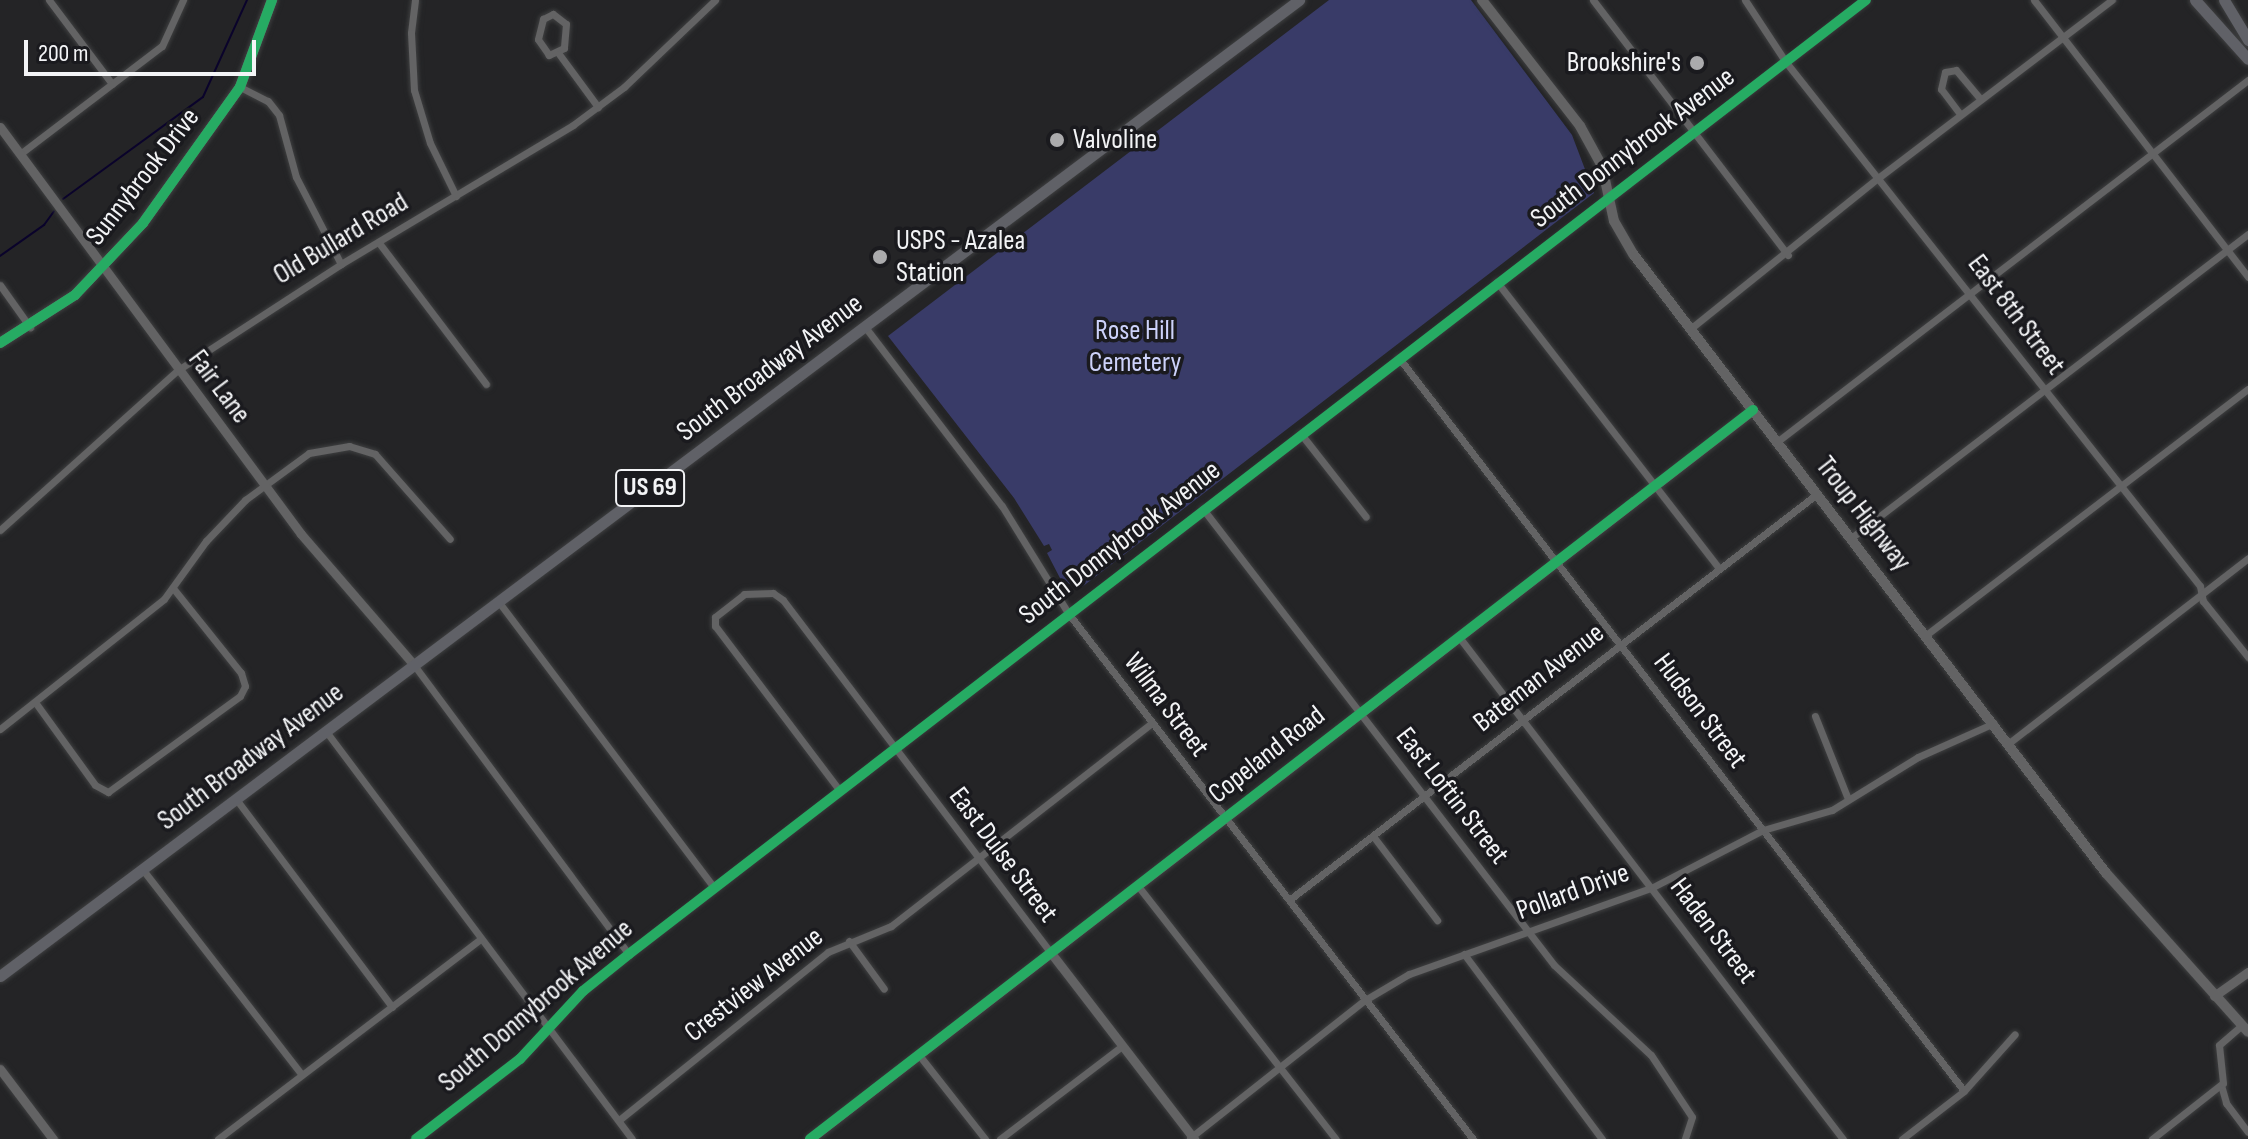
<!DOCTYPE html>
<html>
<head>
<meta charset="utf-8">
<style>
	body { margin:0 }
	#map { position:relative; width:2248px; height:1139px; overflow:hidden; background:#242426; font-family:"Sofia Sans Condensed",sans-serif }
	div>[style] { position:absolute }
	.green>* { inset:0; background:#393b68 }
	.stream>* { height:2px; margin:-1px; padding:0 1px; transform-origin:1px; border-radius:1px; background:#0a032b }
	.roads { filter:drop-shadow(0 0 2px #3f4041) drop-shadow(0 0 2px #3f4041) }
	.minor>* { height:7px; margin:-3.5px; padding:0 3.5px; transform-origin:3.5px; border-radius:3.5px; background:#636364 }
	.tertiary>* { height:9px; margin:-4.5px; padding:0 4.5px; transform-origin:4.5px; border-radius:4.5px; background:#636364 }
	.secondary>* { height:10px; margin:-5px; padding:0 5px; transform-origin:5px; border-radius:5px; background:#636364 }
	.primary>* { height:11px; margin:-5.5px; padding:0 5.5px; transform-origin:5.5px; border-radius:5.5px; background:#606167 }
	.cycleway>* { height:10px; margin:-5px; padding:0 5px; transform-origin:5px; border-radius:5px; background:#26ab63 }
	.dots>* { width:22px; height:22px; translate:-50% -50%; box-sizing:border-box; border:4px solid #1a1a1e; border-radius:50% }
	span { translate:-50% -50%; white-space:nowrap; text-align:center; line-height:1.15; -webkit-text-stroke:7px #1a1a1e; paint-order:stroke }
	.shield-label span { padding:2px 6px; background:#1a1a1e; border:2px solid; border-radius:6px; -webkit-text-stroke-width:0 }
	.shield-label { font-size:26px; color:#f3f4f6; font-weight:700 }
	.poi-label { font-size:28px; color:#f3f4f6 }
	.right { translate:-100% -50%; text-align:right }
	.left { translate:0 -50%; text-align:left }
	.street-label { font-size:28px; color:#f3f4f6 }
	.park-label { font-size:28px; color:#cdd2fa }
	.scale { position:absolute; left:24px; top:40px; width:232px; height:36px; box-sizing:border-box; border:4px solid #f3f4f6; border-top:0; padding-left:10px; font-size:24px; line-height:28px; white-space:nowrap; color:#f3f4f6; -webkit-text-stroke:6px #1a1a1e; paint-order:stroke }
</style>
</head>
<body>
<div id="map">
	<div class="green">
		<div style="clip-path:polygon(1329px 0,1471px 0,1572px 135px,1594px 193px,1082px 587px,1062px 582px,1047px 553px,1052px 550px,1049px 544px,1044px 546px,1014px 498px,888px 336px)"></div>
	</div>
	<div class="stream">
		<div style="left:63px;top:199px;width:173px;rotate:-36.1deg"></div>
		<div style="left:203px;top:97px;width:107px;rotate:-65.6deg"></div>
		<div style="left:0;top:256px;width:54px;rotate:-35.2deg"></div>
		<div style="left:44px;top:225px;width:17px;rotate:-54deg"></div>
	</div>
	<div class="roads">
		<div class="minor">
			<div style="left:49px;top:0;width:105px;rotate:53.1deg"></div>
			<div style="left:415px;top:0;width:33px;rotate:97deg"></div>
			<div style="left:411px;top:33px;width:57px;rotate:87deg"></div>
			<div style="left:414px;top:90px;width:55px;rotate:73.2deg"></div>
			<div style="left:430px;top:143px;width:59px;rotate:63.9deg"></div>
			<div style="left:1593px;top:0;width:321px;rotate:52.6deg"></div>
			<div style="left:1745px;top:0;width:73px;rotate:56.7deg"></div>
			<div style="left:1785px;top:61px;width:669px;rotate:51.67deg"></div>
			<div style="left:2200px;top:586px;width:15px;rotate:79deg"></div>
			<div style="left:2203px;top:601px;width:72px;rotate:51.2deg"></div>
			<div style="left:2034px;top:0;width:350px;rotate:52.3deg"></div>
			<div style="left:553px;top:14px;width:16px;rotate:38deg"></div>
			<div style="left:566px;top:24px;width:24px;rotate:95deg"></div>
			<div style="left:564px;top:48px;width:17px;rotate:155deg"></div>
			<div style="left:549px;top:55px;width:19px;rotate:-125deg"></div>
			<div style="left:538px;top:39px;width:21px;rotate:-76deg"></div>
			<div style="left:543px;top:19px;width:11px;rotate:-27deg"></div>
			<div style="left:559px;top:54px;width:66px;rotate:53.7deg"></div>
			<div style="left:240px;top:87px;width:31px;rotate:27deg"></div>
			<div style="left:268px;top:101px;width:18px;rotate:52deg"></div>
			<div style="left:279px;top:115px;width:64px;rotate:74.7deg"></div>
			<div style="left:296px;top:177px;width:98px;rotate:62.7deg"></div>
			<div style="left:1960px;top:114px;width:31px;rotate:-127deg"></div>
			<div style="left:1941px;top:89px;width:17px;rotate:-77deg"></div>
			<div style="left:1945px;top:72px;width:11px;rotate:-10deg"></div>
			<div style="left:1956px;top:70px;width:38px;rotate:50deg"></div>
			<div style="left:20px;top:154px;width:178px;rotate:-37.3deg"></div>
			<div style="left:162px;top:46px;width:51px;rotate:-65.5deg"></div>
			<div style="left:379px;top:243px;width:177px;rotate:52.8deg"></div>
			<div style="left:1497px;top:282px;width:362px;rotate:52.2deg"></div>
			<div style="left:0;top:285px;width:52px;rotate:54.5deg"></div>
			<div style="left:865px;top:327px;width:225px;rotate:52.6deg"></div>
			<div style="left:1002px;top:506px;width:126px;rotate:58.3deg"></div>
			<div style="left:1068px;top:613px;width:664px;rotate:52.41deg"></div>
			<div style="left:1690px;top:329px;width:241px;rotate:-38.8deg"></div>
			<div style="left:1878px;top:178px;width:294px;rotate:-37.3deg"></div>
			<div style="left:1399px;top:358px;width:925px;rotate:52.37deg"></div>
			<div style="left:1301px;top:434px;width:105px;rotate:51.9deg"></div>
			<div style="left:1778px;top:441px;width:593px;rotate:-37.53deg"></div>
			<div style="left:1203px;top:509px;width:575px;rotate:52.41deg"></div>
			<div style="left:1554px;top:965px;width:132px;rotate:42.9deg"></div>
			<div style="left:1651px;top:1055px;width:74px;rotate:56.5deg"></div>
			<div style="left:1692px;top:1117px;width:23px;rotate:108deg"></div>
			<div style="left:0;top:530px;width:239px;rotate:-42deg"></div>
			<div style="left:178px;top:370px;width:194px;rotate:-33deg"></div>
			<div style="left:341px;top:264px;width:270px;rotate:-30.9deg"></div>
			<div style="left:573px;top:125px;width:64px;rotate:-36.7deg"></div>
			<div style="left:624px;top:87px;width:126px;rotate:-43.7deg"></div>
			<div style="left:1851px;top:538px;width:500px;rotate:-37.44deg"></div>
			<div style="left:498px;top:601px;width:359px;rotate:53deg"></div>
			<div style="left:1926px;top:635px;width:405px;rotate:-37.4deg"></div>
			<div style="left:1459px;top:637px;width:632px;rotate:52.59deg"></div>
			<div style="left:414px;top:665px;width:360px;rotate:53.4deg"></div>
			<div style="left:35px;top:702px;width:102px;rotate:54.1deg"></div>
			<div style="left:95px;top:785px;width:15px;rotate:28deg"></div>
			<div style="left:108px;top:792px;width:163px;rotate:-36deg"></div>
			<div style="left:240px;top:696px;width:11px;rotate:-63deg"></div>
			<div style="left:245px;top:686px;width:14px;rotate:-107deg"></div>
			<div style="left:241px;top:673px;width:109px;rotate:-128.7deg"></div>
			<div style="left:1815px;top:716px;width:89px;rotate:68.3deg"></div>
			<div style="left:0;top:729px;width:209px;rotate:-38.4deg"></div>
			<div style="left:164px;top:599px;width:72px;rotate:-54.1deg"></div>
			<div style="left:206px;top:541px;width:57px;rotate:-46.4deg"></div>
			<div style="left:245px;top:500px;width:79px;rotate:-36.3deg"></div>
			<div style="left:309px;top:453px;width:41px;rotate:-9.9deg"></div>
			<div style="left:349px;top:446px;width:27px;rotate:17deg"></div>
			<div style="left:375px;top:454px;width:113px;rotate:48.6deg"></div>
			<div style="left:325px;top:730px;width:511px;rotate:53.11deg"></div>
			<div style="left:2009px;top:743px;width:302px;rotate:-37.7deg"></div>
			<div style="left:840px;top:791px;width:207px;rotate:-127.1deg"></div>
			<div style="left:715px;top:626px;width:9px;rotate:-90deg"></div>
			<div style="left:715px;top:617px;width:37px;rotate:-38deg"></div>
			<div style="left:744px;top:594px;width:29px;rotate:-2deg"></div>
			<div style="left:773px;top:593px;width:12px;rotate:35deg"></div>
			<div style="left:783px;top:600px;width:443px;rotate:52.8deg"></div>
			<div style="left:236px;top:799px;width:260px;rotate:53.1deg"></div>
			<div style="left:1373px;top:836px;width:106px;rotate:52.7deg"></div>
			<div style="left:143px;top:870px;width:259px;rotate:52.2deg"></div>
			<div style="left:1138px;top:886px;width:321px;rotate:52deg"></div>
			<div style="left:1289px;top:900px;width:666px;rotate:-37.56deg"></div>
			<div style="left:849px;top:941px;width:59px;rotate:53.9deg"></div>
			<div style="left:1464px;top:954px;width:231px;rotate:53.3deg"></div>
			<div style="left:919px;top:1055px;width:107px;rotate:51.8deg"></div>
			<div style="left:2221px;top:1085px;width:19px;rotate:74deg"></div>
			<div style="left:2226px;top:1103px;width:36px;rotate:53deg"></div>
			<div style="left:619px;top:1120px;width:268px;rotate:-38.8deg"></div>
			<div style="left:828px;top:952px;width:68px;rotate:-22.4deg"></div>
			<div style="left:891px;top:926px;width:331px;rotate:-37.9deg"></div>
			<div style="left:1190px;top:1138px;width:223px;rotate:-38.3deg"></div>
			<div style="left:1365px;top:1000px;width:51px;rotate:-30.6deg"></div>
			<div style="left:1409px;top:974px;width:259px;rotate:-19.6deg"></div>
			<div style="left:1653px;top:887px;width:124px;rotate:-27.4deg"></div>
			<div style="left:1763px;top:830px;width:72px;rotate:-16.2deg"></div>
			<div style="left:1832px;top:810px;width:101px;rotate:-31.6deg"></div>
			<div style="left:1918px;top:757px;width:83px;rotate:-24.1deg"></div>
			<div style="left:218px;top:1139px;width:330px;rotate:-37.3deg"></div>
			<div style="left:416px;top:1139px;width:131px;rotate:-37.6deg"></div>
			<div style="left:520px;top:1059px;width:93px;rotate:-47.2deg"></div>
			<div style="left:583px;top:991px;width:59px;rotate:-38.8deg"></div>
			<div style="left:629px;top:954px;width:1562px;rotate:-37.64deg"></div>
			<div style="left:1000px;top:1139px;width:153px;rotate:-37.3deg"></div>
			<div style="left:1902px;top:1139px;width:78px;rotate:-37.7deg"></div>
			<div style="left:1964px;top:1091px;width:76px;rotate:-48.2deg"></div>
			<div style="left:2152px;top:1139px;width:90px;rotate:-38.3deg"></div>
			<div style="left:2223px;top:1083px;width:38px;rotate:-96deg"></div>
			<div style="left:2219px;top:1045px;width:30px;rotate:-41deg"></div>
		</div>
		<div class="tertiary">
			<div style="left:0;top:127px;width:506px;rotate:53.51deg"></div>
			<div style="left:301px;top:534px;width:173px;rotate:49.2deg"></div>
			<div style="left:1051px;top:953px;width:235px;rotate:52.4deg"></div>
			<div style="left:2214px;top:996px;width:42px;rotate:-35.2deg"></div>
			<div style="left:0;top:1069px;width:88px;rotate:52.9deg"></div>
			<div style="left:810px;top:1139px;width:1192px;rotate:-37.71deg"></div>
		</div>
		<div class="secondary">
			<div style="left:1482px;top:0;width:160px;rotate:52.1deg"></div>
			<div style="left:1580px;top:126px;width:46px;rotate:61.2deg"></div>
			<div style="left:1602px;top:166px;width:56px;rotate:77.7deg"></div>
			<div style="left:1614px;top:221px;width:39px;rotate:60deg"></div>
			<div style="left:1634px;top:255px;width:778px;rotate:52.63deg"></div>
			<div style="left:2106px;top:873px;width:213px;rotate:48.2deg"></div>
			<div style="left:0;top:343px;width:89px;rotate:-32.6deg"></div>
			<div style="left:75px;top:295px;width:99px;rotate:-46.6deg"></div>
			<div style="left:143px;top:223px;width:167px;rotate:-54.5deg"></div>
			<div style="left:240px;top:87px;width:93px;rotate:-69.8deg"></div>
		</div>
		<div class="primary">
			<div style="left:2195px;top:0;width:79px;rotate:48.1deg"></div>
			<div style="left:2224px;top:0;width:47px;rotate:59deg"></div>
			<div style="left:0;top:976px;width:1625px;rotate:-36.92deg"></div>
		</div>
	</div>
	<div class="cycleway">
		<div style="left:0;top:343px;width:89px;rotate:-32.6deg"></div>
		<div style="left:75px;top:295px;width:99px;rotate:-46.6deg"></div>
		<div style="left:143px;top:223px;width:167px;rotate:-54.5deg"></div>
		<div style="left:240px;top:87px;width:93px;rotate:-69.8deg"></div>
		<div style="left:416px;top:1139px;width:131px;rotate:-37.6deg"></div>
		<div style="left:520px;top:1059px;width:93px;rotate:-47.2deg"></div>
		<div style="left:583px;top:991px;width:59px;rotate:-38.8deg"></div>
		<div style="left:629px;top:954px;width:1562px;rotate:-37.64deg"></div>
		<div style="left:810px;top:1139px;width:1192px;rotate:-37.71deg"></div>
	</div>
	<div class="dots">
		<div style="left:1697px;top:63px;background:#ababad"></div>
		<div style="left:1057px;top:140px;background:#ababad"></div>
		<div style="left:880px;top:257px;background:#ababad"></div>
	</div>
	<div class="shield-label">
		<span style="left:650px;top:488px">US 69</span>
	</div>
	<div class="poi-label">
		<span class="right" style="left:1681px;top:63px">Brookshire's</span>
		<span class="left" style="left:1073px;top:140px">Valvoline</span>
		<span class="left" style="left:896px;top:257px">USPS - Azalea<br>Station</span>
	</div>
	<div class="street-label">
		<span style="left:1633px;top:148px;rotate:-37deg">South Donnybrook Avenue</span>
		<span style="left:143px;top:177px;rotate:-52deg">Sunnybrook Drive</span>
		<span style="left:341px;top:239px;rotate:-31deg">Old Bullard Road</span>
		<span style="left:2016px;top:315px;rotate:53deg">East 8th Street</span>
		<span style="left:770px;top:368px;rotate:-37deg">South Broadway Avenue</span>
		<span style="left:219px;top:387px;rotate:53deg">Fair Lane</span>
		<span style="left:1863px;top:514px;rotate:52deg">Troup Highway</span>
		<span style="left:1120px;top:543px;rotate:-38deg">South Donnybrook Avenue</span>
		<span style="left:1539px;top:678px;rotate:-38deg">Bateman Avenue</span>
		<span style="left:1166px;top:705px;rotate:53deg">Wilma Street</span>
		<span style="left:1700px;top:711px;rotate:53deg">Hudson Street</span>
		<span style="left:1267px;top:755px;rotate:-38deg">Copeland Road</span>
		<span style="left:251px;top:757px;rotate:-37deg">South Broadway Avenue</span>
		<span style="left:1452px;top:796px;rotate:52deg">East Loftin Street</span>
		<span style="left:1003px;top:855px;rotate:53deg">East Dulse Street</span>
		<span style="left:1573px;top:892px;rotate:-20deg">Pollard Drive</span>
		<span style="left:1713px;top:931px;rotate:53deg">Haden Street</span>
		<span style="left:754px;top:985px;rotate:-38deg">Crestview Avenue</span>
		<span style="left:536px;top:1006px;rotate:-41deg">South Donnybrook Avenue</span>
	</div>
	<div class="park-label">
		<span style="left:1135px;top:347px">Rose Hill<br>Cemetery</span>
	</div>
	<div class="scale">200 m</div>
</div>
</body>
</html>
